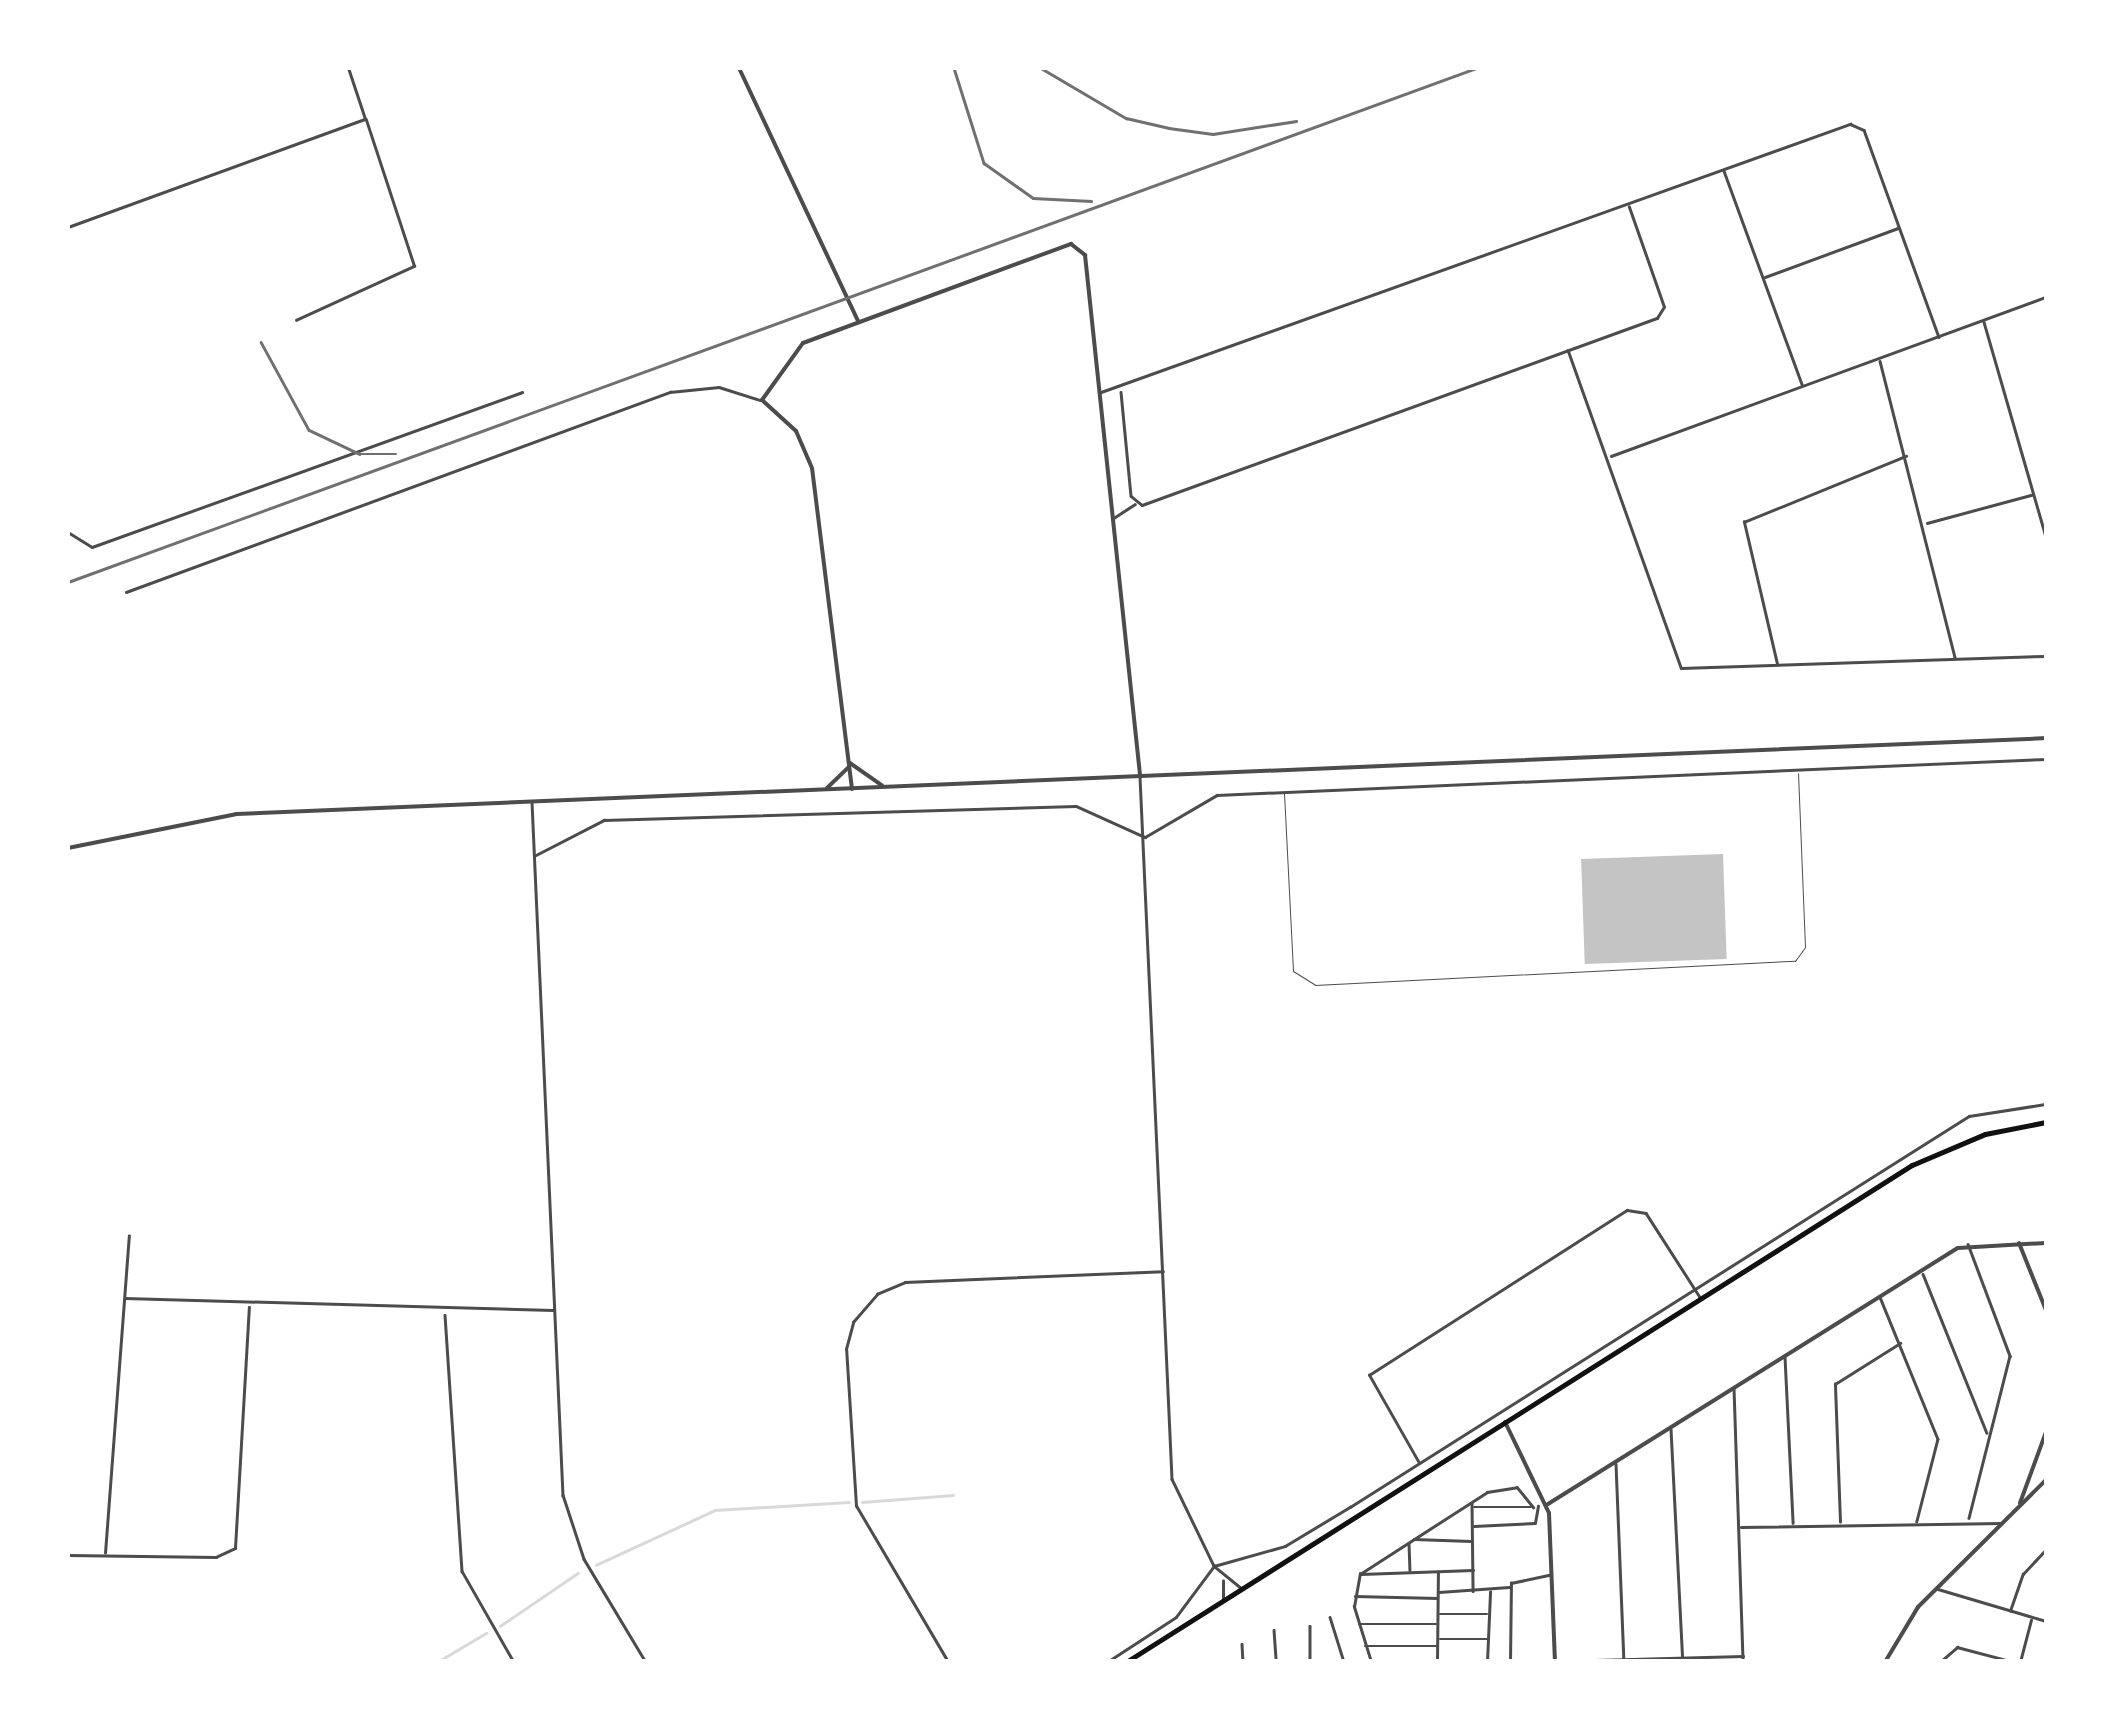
<!DOCTYPE html>
<html>
<head>
<meta charset="utf-8">
<style>
	body { margin:0 }
	#map { position:relative; width:2114px; height:1729px; overflow:hidden; background:#fff; font-family:"Varela Round",sans-serif }
	div>[style] { position:absolute }
	.stream>* { height:2.5px; margin:-1.25px; padding:0 1.25px; transform-origin:1.25px; border-radius:1.25px; background:#d9d9d9 }
	.building>* { inset:0; background:#c4c4c4; transform-origin:0 0 }
	.service>* { height:1px; margin:-0.5px; padding:0 0.5px; transform-origin:0.5px; border-radius:0.5px; background:#4c4c4c }
	.minor>* { height:2.5px; margin:-1.25px; padding:0 1.25px; transform-origin:1.25px; border-radius:1.25px; background:#4c4c4c }
	.tertiary>* { height:4px; margin:-2px; padding:0 2px; transform-origin:2px; border-radius:2px; background:#4c4c4c }
	.secondary>* { height:5px; margin:-2.5px; padding:0 2.5px; transform-origin:2.5px; border-radius:2.5px; background:#111 }
	.rail>* { height:2.5px; margin:-1.25px; padding:0 1.25px; transform-origin:1.25px; border-radius:1.25px; background:#707070 }
	span { translate:-50% -50%; white-space:nowrap; text-align:center; line-height:1.15; -webkit-text-stroke:8px #fff; paint-order:stroke }
	.frame { position:absolute; inset:0; border:70px solid #fff; pointer-events:none }
</style>
</head>
<body>
<div id="map">
	<div class="stream">
		<div style="left:862px;top:1502px;width:91px;rotate:-4.4deg"></div>
		<div style="left:596px;top:1565px;width:131px;rotate:-24.8deg"></div>
		<div style="left:715px;top:1510px;width:134px;rotate:-3.4deg"></div>
		<div style="left:500px;top:1626px;width:94px;rotate:-34.2deg"></div>
		<div style="left:437px;top:1662px;width:57px;rotate:-30.6deg"></div>
	</div>
	<div class="building">
		<div style="left:1723px;top:854px;width:105px;height:142px;rotate:88deg"></div>
	</div>
	<div class="service">
		<div style="left:1284px;top:793px;width:178px;rotate:87.1deg"></div>
		<div style="left:1293px;top:971px;width:26px;rotate:32deg"></div>
		<div style="left:1315px;top:985px;width:481px;rotate:-2.9deg"></div>
		<div style="left:1795px;top:961px;width:17px;rotate:-54deg"></div>
		<div style="left:1805px;top:947px;width:174px;rotate:-92.3deg"></div>
	</div>
	<div class="minor">
		<div style="left:1724px;top:171px;width:227px;rotate:69.9deg"></div>
		<div style="left:68px;top:227px;width:316px;rotate:-20deg"></div>
		<div style="left:365px;top:119px;width:54px;rotate:-108.4deg"></div>
		<div style="left:1765px;top:277px;width:142px;rotate:-20.2deg"></div>
		<div style="left:296px;top:320px;width:130px;rotate:-24.6deg"></div>
		<div style="left:414px;top:266px;width:154px;rotate:-108.2deg"></div>
		<div style="left:1984px;top:322px;width:224px;rotate:73.9deg"></div>
		<div style="left:1568px;top:350px;width:337px;rotate:70.4deg"></div>
		<div style="left:1681px;top:668px;width:365px;rotate:-1.9deg"></div>
		<div style="left:1880px;top:361px;width:306px;rotate:75.8deg"></div>
		<div style="left:1101px;top:392px;width:796px;rotate:-19.69deg"></div>
		<div style="left:1850px;top:124px;width:15px;rotate:23deg"></div>
		<div style="left:1864px;top:130px;width:220px;rotate:70.1deg"></div>
		<div style="left:1121px;top:392px;width:104px;rotate:84.5deg"></div>
		<div style="left:1131px;top:496px;width:14px;rotate:39deg"></div>
		<div style="left:1142px;top:505px;width:548px;rotate:-19.96deg"></div>
		<div style="left:1657px;top:318px;width:13px;rotate:-58deg"></div>
		<div style="left:1664px;top:307px;width:106px;rotate:-109.3deg"></div>
		<div style="left:1611px;top:456px;width:463px;rotate:-20.1deg"></div>
		<div style="left:1112px;top:519px;width:27px;rotate:-33deg"></div>
		<div style="left:1927px;top:523px;width:108px;rotate:-15.1deg"></div>
		<div style="left:68px;top:532px;width:28px;rotate:32deg"></div>
		<div style="left:92px;top:547px;width:457px;rotate:-19.8deg"></div>
		<div style="left:126px;top:592px;width:580px;rotate:-20.19deg"></div>
		<div style="left:670px;top:392px;width:49px;rotate:-5.8deg"></div>
		<div style="left:719px;top:387px;width:43px;rotate:17.6deg"></div>
		<div style="left:1777px;top:664px;width:146px;rotate:-103.1deg"></div>
		<div style="left:1744px;top:522px;width:175px;rotate:-22.2deg"></div>
		<div style="left:1140px;top:777px;width:703px;rotate:87.39deg"></div>
		<div style="left:1172px;top:1479px;width:97px;rotate:64.2deg"></div>
		<div style="left:1214px;top:1566px;width:35px;rotate:39deg"></div>
		<div style="left:532px;top:802px;width:694px;rotate:87.44deg"></div>
		<div style="left:563px;top:1495px;width:67px;rotate:71.8deg"></div>
		<div style="left:584px;top:1559px;width:120px;rotate:59deg"></div>
		<div style="left:534px;top:856px;width:79px;rotate:-27.2deg"></div>
		<div style="left:604px;top:820px;width:472px;rotate:-1.7deg"></div>
		<div style="left:1076px;top:806px;width:76px;rotate:24.2deg"></div>
		<div style="left:1145px;top:837px;width:83px;rotate:-30.3deg"></div>
		<div style="left:1217px;top:795px;width:830px;rotate:-2.49deg"></div>
		<div style="left:1968px;top:1244px;width:120px;rotate:69.4deg"></div>
		<div style="left:2010px;top:1356px;width:167px;rotate:104.2deg"></div>
		<div style="left:1923px;top:1274px;width:171px;rotate:68.1deg"></div>
		<div style="left:1880px;top:1297px;width:153px;rotate:67.8deg"></div>
		<div style="left:1938px;top:1439px;width:85px;rotate:104.4deg"></div>
		<div style="left:125px;top:1298px;width:428px;rotate:1.6deg"></div>
		<div style="left:445px;top:1315px;width:257px;rotate:86.2deg"></div>
		<div style="left:462px;top:1571px;width:105px;rotate:60.3deg"></div>
		<div style="left:1785px;top:1357px;width:166px;rotate:87.2deg"></div>
		<div style="left:1734px;top:1388px;width:274px;rotate:88.1deg"></div>
		<div style="left:1671px;top:1429px;width:233px;rotate:87.1deg"></div>
		<div style="left:1419px;top:1463px;width:101px;rotate:-119.6deg"></div>
		<div style="left:1369px;top:1375px;width:306px;rotate:-32.6deg"></div>
		<div style="left:1627px;top:1210px;width:19px;rotate:9deg"></div>
		<div style="left:1646px;top:1213px;width:100px;rotate:57.3deg"></div>
		<div style="left:1616px;top:1464px;width:198px;rotate:87.7deg"></div>
		<div style="left:1472px;top:1503px;width:88px;rotate:89.3deg"></div>
		<div style="left:1474px;top:1507px;width:57px"></div>
		<div style="left:1840px;top:1522px;width:138px;rotate:-92.1deg"></div>
		<div style="left:1835px;top:1384px;width:77px;rotate:-32.2deg"></div>
		<div style="left:1474px;top:1526px;width:61px;rotate:-2.8deg"></div>
		<div style="left:1535px;top:1523px;width:17px;rotate:-80deg"></div>
		<div style="left:1741px;top:1527px;width:260px;rotate:-0.9deg"></div>
		<div style="left:1414px;top:1539px;width:57px;rotate:2deg"></div>
		<div style="left:1409px;top:1543px;width:27px;rotate:88deg"></div>
		<div style="left:105px;top:1553px;width:318px;rotate:-85.7deg"></div>
		<div style="left:68px;top:1555px;width:148px;rotate:0.8deg"></div>
		<div style="left:216px;top:1557px;width:21px;rotate:-25deg"></div>
		<div style="left:235px;top:1548px;width:241px;rotate:-86.7deg"></div>
		<div style="left:1361px;top:1574px;width:112px;rotate:-2deg"></div>
		<div style="left:1938px;top:1589px;width:113px;rotate:16.5deg"></div>
		<div style="left:1439px;top:1592px;width:70px;rotate:-4.1deg"></div>
		<div style="left:1355px;top:1596px;width:82px;rotate:1.4deg"></div>
		<div style="left:1223px;top:1598px;width:17px;rotate:-90deg"></div>
		<div style="left:2010px;top:1611px;width:39px;rotate:-71deg"></div>
		<div style="left:2023px;top:1574px;width:34px;rotate:-47deg"></div>
		<div style="left:1440px;top:1614px;width:47px"></div>
		<div style="left:1330px;top:1617px;width:47px;rotate:72.7deg"></div>
		<div style="left:1359px;top:1624px;width:77px"></div>
		<div style="left:1310px;top:1626px;width:36px;rotate:90deg"></div>
		<div style="left:1274px;top:1630px;width:32px;rotate:86deg"></div>
		<div style="left:1440px;top:1639px;width:47px"></div>
		<div style="left:1242px;top:1644px;width:18px;rotate:87deg"></div>
		<div style="left:1365px;top:1646px;width:71px"></div>
		<div style="left:1557px;top:1661px;width:186px;rotate:-1.5deg"></div>
		<div style="left:948px;top:1662px;width:181px;rotate:-120.5deg"></div>
		<div style="left:856px;top:1506px;width:157px;rotate:-93.6deg"></div>
		<div style="left:846px;top:1349px;width:28px;rotate:-75deg"></div>
		<div style="left:853px;top:1322px;width:37px;rotate:-49deg"></div>
		<div style="left:877px;top:1294px;width:30px;rotate:-23deg"></div>
		<div style="left:905px;top:1282px;width:258px;rotate:-2.4deg"></div>
		<div style="left:1107px;top:1662px;width:82px;rotate:-33.1deg"></div>
		<div style="left:1176px;top:1617px;width:64px;rotate:-53.3deg"></div>
		<div style="left:1214px;top:1566px;width:74px;rotate:-15.7deg"></div>
		<div style="left:1285px;top:1546px;width:76px;rotate:-31deg"></div>
		<div style="left:1350px;top:1507px;width:732px;rotate:-32.28deg"></div>
		<div style="left:1969px;top:1116px;width:78px;rotate:-8.9deg"></div>
		<div style="left:1371px;top:1662px;width:58px;rotate:-107.2deg"></div>
		<div style="left:1354px;top:1607px;width:34px;rotate:-80deg"></div>
		<div style="left:1360px;top:1574px;width:151px;rotate:-32.8deg"></div>
		<div style="left:1487px;top:1492px;width:30px;rotate:-9deg"></div>
		<div style="left:1517px;top:1487px;width:26px;rotate:51deg"></div>
		<div style="left:1437px;top:1662px;width:90px;rotate:-89.4deg"></div>
		<div style="left:1487px;top:1662px;width:70px;rotate:-87.5deg"></div>
		<div style="left:1510px;top:1662px;width:79px;rotate:-89.3deg"></div>
		<div style="left:1511px;top:1583px;width:39px;rotate:-12deg"></div>
		<div style="left:1940px;top:1662px;width:23px;rotate:-41deg"></div>
		<div style="left:1957px;top:1647px;width:59px;rotate:14.7deg"></div>
		<div style="left:2020px;top:1662px;width:43px;rotate:-75.3deg"></div>
	</div>
	<div class="tertiary">
		<div style="left:739px;top:68px;width:280px;rotate:64.8deg"></div>
		<div style="left:850px;top:763px;width:39px;rotate:35deg"></div>
		<div style="left:827px;top:788px;width:29px;rotate:-44deg"></div>
		<div style="left:852px;top:789px;width:323px;rotate:-97.1deg"></div>
		<div style="left:812px;top:468px;width:40px;rotate:-113.4deg"></div>
		<div style="left:796px;top:431px;width:46px;rotate:-137.6deg"></div>
		<div style="left:762px;top:400px;width:70px;rotate:-54.3deg"></div>
		<div style="left:803px;top:343px;width:286px;rotate:-20.3deg"></div>
		<div style="left:1071px;top:244px;width:18px;rotate:38deg"></div>
		<div style="left:1085px;top:255px;width:523px;rotate:83.96deg"></div>
		<div style="left:68px;top:848px;width:171px;rotate:-11.4deg"></div>
		<div style="left:236px;top:814px;width:1812px;rotate:-2.4deg"></div>
		<div style="left:2019px;top:1243px;width:72px;rotate:68.1deg"></div>
		<div style="left:2046px;top:1417px;width:12px;rotate:90deg"></div>
		<div style="left:1505px;top:1422px;width:101px;rotate:64.2deg"></div>
		<div style="left:1549px;top:1513px;width:149px;rotate:87.7deg"></div>
		<div style="left:2020px;top:1503px;width:76px;rotate:-69.9deg"></div>
		<div style="left:1548px;top:1504px;width:483px;rotate:-32deg"></div>
		<div style="left:1958px;top:1248px;width:88px;rotate:-3.3deg"></div>
		<div style="left:1885px;top:1662px;width:64px;rotate:-59deg"></div>
		<div style="left:1918px;top:1607px;width:180px;rotate:-44.8deg"></div>
	</div>
	<div class="secondary">
		<div style="left:1126px;top:1662px;width:930px;rotate:-32.31deg"></div>
		<div style="left:1912px;top:1165px;width:79px;rotate:-23deg"></div>
		<div style="left:1985px;top:1134px;width:62px;rotate:-11.1deg"></div>
	</div>
	<div class="rail">
		<div style="left:954px;top:68px;width:100px;rotate:72.5deg"></div>
		<div style="left:984px;top:163px;width:60px;rotate:35.5deg"></div>
		<div style="left:1033px;top:198px;width:58px;rotate:3deg"></div>
		<div style="left:1041px;top:68px;width:99px;rotate:30.5deg"></div>
		<div style="left:1126px;top:118px;width:44px;rotate:13.1deg"></div>
		<div style="left:1169px;top:128px;width:44px;rotate:7.8deg"></div>
		<div style="left:1213px;top:134px;width:84px;rotate:-8.9deg"></div>
		<div style="left:261px;top:342px;width:100px;rotate:61.4deg"></div>
		<div style="left:309px;top:430px;width:56px;rotate:25.2deg"></div>
		<div style="left:360px;top:454px;width:36px"></div>
		<div style="left:68px;top:582px;width:1499px;rotate:-20.05deg"></div>
	</div>
	<div class="frame"></div>
</div>
</body>
</html>
